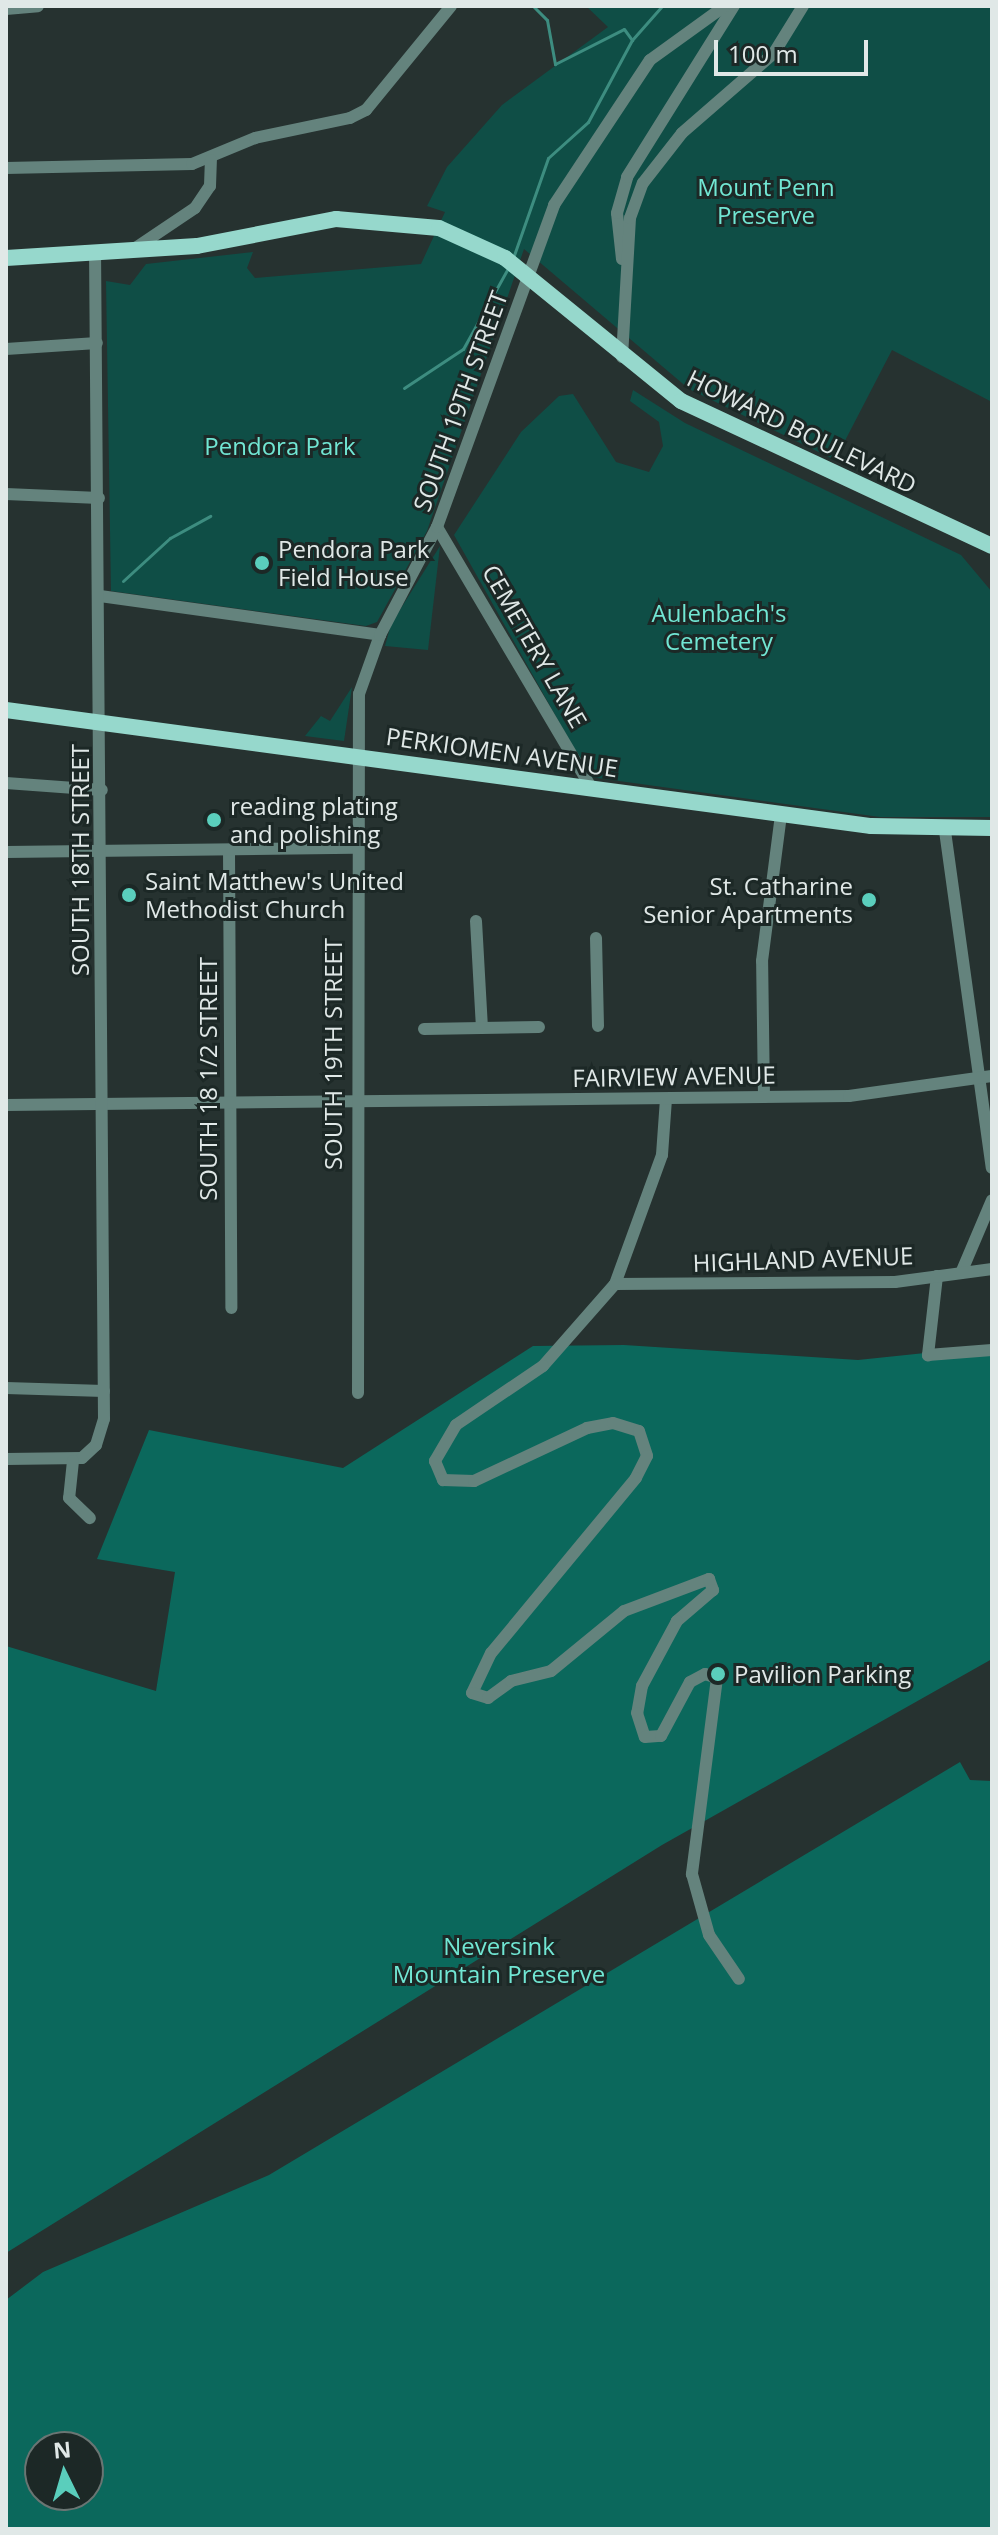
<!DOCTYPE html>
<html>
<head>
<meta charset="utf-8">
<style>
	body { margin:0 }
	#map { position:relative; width:998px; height:2535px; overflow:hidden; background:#263230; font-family:"Open Sans",sans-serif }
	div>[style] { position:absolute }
	.green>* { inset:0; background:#0f4e46 }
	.forest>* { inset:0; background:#0b685c }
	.stream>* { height:3px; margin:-1.5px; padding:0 1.5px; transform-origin:1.5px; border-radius:1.5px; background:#3d8d80 }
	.minor>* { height:12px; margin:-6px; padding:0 6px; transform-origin:6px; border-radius:6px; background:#64837d }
	.major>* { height:16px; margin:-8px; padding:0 8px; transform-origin:8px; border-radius:8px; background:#96d8cc }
	.dots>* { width:22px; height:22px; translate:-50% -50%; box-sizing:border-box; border:4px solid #1c2826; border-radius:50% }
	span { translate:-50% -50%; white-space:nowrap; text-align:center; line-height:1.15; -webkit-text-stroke:6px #1c2826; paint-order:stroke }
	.park-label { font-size:24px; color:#71e6d3 }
	.street-label { font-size:24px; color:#e0e8e7 }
	.poi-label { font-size:24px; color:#e0e8e7 }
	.left { translate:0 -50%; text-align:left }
	.right { translate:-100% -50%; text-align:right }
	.frame { position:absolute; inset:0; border:8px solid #e0e8e7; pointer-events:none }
	.north { position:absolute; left:24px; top:2431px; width:80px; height:80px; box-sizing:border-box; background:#1c2826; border:2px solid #6a7573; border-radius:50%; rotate:355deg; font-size:22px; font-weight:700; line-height:32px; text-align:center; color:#e0e8e7 }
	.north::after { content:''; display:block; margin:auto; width:28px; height:36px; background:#5acebc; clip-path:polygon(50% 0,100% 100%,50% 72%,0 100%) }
	.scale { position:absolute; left:714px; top:40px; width:154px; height:36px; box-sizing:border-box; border:4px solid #e0e8e7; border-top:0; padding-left:10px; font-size:24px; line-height:28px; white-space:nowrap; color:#e0e8e7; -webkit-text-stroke:6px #1c2826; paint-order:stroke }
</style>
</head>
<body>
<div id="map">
	<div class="green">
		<div style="clip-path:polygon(586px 6px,992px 6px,992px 402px,892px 350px,835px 460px,689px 389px,524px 249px,427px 531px,377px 622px,366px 626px,111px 591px,106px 281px,130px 285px,146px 264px,253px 252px,247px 268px,255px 278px,421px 264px,445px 212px,427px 206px,447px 167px,502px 105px,608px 27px)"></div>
		<div style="clip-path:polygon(633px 390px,685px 423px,961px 555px,992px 592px,992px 817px,880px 817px,590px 777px,454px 535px,521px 432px,559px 396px,573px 394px,616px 462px,649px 472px,663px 446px,659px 422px,630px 401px)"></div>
		<div style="clip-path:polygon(440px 546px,428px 650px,385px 646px,391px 624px)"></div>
		<div style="clip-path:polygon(352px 687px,344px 741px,305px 736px,321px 716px,330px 721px)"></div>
	</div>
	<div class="forest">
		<div style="clip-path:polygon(624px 1345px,858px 1360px,992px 1346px,992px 1659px,662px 1845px,6px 2253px,6px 1646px,156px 1691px,175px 1572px,97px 1559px,149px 1430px,343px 1468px,533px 1346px)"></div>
		<div style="clip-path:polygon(evenodd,960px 1762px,970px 1780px,992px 1781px,992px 2529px,6px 2529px,6px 2300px,43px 2272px,269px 2175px,960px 1762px,40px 2447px,88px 2447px,88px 2495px,40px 2495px,40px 2447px)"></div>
	</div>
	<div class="stream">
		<div style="left:533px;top:6px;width:20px;rotate:45deg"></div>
		<div style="left:547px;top:20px;width:45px;rotate:79.7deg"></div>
		<div style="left:555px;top:64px;width:77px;rotate:-26.9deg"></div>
		<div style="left:624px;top:29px;width:14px;rotate:54deg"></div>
		<div style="left:513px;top:258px;width:106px;rotate:-70.7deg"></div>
		<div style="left:548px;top:158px;width:54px;rotate:-42deg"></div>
		<div style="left:588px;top:122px;width:93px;rotate:-61.8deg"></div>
		<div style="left:632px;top:40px;width:45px;rotate:-48.6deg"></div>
		<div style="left:404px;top:388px;width:71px;rotate:-33.5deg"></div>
		<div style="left:463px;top:349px;width:93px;rotate:-60.9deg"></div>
		<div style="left:123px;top:581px;width:64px;rotate:-42.5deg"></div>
		<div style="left:170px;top:538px;width:46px;rotate:-28.8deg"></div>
	</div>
	<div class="minor">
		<div style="left:6px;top:9px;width:32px;rotate:-5deg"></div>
		<div style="left:6px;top:168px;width:186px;rotate:-1.2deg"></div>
		<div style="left:192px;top:164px;width:68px;rotate:-22.4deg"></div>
		<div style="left:255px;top:138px;width:97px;rotate:-11.9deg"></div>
		<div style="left:350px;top:118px;width:18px;rotate:-27deg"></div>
		<div style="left:366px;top:110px;width:134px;rotate:-50.7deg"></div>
		<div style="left:134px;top:249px;width:73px;rotate:-33.9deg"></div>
		<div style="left:195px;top:208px;width:27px;rotate:-56deg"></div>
		<div style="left:210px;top:186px;width:26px;rotate:-88deg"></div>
		<div style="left:622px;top:259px;width:46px;rotate:-96.2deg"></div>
		<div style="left:617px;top:213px;width:37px;rotate:-74deg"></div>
		<div style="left:627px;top:177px;width:202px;rotate:-58deg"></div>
		<div style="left:6px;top:349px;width:91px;rotate:-3.8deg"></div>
		<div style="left:622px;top:357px;width:139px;rotate:-86.7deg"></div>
		<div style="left:630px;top:218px;width:37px;rotate:-70deg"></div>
		<div style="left:643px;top:183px;width:63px;rotate:-52deg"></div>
		<div style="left:682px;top:133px;width:122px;rotate:-41deg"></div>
		<div style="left:774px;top:53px;width:55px;rotate:-58.3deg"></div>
		<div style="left:6px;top:494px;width:93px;rotate:2.5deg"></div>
		<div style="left:437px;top:527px;width:304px;rotate:59.4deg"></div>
		<div style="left:100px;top:596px;width:283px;rotate:7.9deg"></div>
		<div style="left:6px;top:783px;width:96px;rotate:4.2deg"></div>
		<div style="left:945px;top:831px;width:340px;rotate:82.1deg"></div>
		<div style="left:229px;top:850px;width:458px;rotate:89.7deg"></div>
		<div style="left:6px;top:852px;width:348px;rotate:-0.7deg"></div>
		<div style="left:476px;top:921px;width:107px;rotate:86.8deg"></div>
		<div style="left:596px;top:938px;width:88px;rotate:88.7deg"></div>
		<div style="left:424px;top:1029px;width:115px;rotate:-1deg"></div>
		<div style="left:764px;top:1097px;width:136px;rotate:-90.8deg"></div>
		<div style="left:762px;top:961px;width:148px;rotate:-82.6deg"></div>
		<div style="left:666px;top:1099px;width:56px;rotate:94.1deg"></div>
		<div style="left:662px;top:1155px;width:137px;rotate:110deg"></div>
		<div style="left:615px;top:1284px;width:109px;rotate:131.3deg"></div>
		<div style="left:543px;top:1366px;width:105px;rotate:145.9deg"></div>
		<div style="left:456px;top:1425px;width:42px;rotate:120.3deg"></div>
		<div style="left:435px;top:1461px;width:21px;rotate:67deg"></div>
		<div style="left:443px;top:1480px;width:31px;rotate:2deg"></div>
		<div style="left:474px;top:1481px;width:125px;rotate:-25.1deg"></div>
		<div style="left:587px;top:1428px;width:26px;rotate:-11deg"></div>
		<div style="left:613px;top:1423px;width:27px;rotate:17deg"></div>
		<div style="left:639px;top:1431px;width:26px;rotate:72deg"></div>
		<div style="left:647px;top:1456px;width:25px;rotate:117deg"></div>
		<div style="left:636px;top:1478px;width:227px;rotate:129.6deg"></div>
		<div style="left:491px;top:1653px;width:44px;rotate:115.4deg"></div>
		<div style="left:472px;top:1693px;width:17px;rotate:17deg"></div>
		<div style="left:488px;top:1698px;width:29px;rotate:-36deg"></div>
		<div style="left:511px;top:1681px;width:41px;rotate:-14deg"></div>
		<div style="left:551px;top:1671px;width:94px;rotate:-39.4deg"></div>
		<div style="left:624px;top:1611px;width:91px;rotate:-20.6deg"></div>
		<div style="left:709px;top:1579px;width:12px;rotate:70deg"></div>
		<div style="left:713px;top:1590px;width:48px;rotate:139.3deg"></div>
		<div style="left:677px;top:1621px;width:74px;rotate:118.3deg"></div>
		<div style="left:642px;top:1686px;width:27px;rotate:100deg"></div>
		<div style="left:637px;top:1713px;width:25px;rotate:72deg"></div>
		<div style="left:645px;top:1737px;width:16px;rotate:-4deg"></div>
		<div style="left:661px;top:1736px;width:61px;rotate:-61.8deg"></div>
		<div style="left:690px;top:1682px;width:17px;rotate:-28deg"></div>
		<div style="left:705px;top:1674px;width:13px;rotate:18deg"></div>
		<div style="left:717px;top:1678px;width:198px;rotate:97.3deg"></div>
		<div style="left:692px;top:1874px;width:63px;rotate:74.4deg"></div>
		<div style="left:709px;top:1935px;width:53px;rotate:55.7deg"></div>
		<div style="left:6px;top:1105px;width:843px;rotate:-0.61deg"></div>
		<div style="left:849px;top:1096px;width:144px;rotate:-8deg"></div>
		<div style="left:961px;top:1273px;width:79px;rotate:-67deg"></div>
		<div style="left:937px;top:1276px;width:80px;rotate:96.5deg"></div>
		<div style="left:928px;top:1355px;width:64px;rotate:-4.5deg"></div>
		<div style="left:615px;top:1284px;width:280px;rotate:-0.4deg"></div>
		<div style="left:895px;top:1282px;width:98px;rotate:-7.6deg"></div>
		<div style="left:6px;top:1388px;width:98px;rotate:1.8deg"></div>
		<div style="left:358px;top:1393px;width:699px;rotate:-89.92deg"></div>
		<div style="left:359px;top:694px;width:63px;rotate:-70.4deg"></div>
		<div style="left:380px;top:635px;width:122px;rotate:-62.2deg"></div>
		<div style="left:437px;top:527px;width:343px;rotate:-70deg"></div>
		<div style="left:554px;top:205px;width:174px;rotate:-56.5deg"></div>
		<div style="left:650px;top:60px;width:92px;rotate:-35.8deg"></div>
		<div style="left:6px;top:1459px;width:76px;rotate:-0.8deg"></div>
		<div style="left:82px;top:1458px;width:19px;rotate:-43deg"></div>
		<div style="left:96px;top:1445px;width:27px;rotate:-73deg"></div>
		<div style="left:104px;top:1419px;width:1166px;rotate:-90.44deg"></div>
		<div style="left:73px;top:1461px;width:37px;rotate:96deg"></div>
		<div style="left:69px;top:1498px;width:29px;rotate:44deg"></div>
	</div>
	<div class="major">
		<div style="left:6px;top:258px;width:191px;rotate:-3.6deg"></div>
		<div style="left:197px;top:246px;width:142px;rotate:-11deg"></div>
		<div style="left:336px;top:219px;width:103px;rotate:5deg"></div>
		<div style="left:439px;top:228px;width:72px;rotate:24.4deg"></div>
		<div style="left:505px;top:258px;width:227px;rotate:39.1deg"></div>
		<div style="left:681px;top:401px;width:343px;rotate:25deg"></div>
		<div style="left:6px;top:710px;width:873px;rotate:7.64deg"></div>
		<div style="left:871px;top:826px;width:121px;rotate:0.9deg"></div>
	</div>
	<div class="dots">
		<div style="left:262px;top:563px;background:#5acebc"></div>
		<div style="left:214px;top:820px;background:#5acebc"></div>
		<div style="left:129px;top:895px;background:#5acebc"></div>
		<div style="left:869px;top:900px;background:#5acebc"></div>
		<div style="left:718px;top:1674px;background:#5acebc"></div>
	</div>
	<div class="park-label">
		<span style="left:766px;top:201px">Mount Penn<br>Preserve</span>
		<span style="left:280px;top:446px">Pendora Park</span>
		<span style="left:719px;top:627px">Aulenbach's<br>Cemetery</span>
		<span style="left:499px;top:1960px">Neversink<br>Mountain Preserve</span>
	</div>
	<div class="street-label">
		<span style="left:460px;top:401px;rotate:-70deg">SOUTH 19TH STREET</span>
		<span style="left:802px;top:431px;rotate:26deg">HOWARD BOULEVARD</span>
		<span style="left:535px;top:646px;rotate:60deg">CEMETERY LANE</span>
		<span style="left:502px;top:752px;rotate:8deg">PERKIOMEN AVENUE</span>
		<span style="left:80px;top:860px;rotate:-90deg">SOUTH 18TH STREET</span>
		<span style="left:333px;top:1054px;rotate:-90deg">SOUTH 19TH STREET</span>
		<span style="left:674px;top:1076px;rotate:-1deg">FAIRVIEW AVENUE</span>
		<span style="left:208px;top:1079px;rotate:-90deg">SOUTH 18 1/2 STREET</span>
		<span style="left:803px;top:1259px;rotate:-2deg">HIGHLAND AVENUE</span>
	</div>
	<div class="poi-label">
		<span class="left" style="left:278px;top:563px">Pendora Park<br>Field House</span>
		<span class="left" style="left:230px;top:820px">reading plating<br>and polishing</span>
		<span class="left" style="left:145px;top:895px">Saint Matthew's United<br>Methodist Church</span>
		<span class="right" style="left:853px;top:900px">St. Catharine<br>Senior Apartments</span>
		<span class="left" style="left:734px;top:1674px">Pavilion Parking</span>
	</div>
	<div class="frame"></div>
	<div class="north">N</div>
	<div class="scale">100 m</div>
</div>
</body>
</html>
